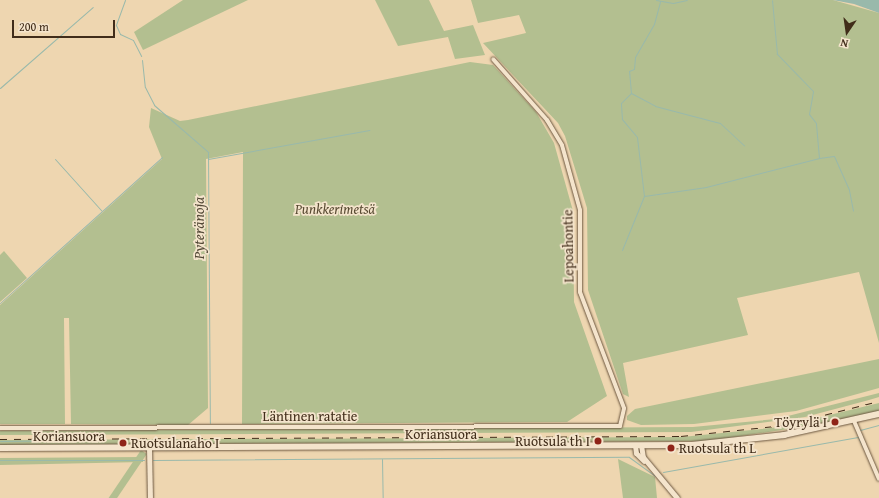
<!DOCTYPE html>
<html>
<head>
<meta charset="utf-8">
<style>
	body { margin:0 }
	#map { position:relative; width:879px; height:498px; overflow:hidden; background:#eed6b0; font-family:"Gentium Book Plus",serif }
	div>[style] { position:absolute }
	.green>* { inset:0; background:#b3bf90; transform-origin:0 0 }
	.water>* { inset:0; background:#99b9ab }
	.stream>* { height:1px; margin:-0.5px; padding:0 0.5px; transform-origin:0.5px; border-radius:0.5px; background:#99b9ab }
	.roads { filter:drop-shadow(0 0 1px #6c5740) drop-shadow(0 0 1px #6c5740) }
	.minor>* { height:4px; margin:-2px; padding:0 2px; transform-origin:2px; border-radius:2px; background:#f4e4cc }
	.tertiary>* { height:5px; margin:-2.5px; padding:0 2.5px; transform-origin:2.5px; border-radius:2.5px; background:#f4e4cc }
	.secondary>* { height:5.5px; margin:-2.75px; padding:0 2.75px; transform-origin:2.75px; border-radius:2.75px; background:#f4e4cc }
	.rail>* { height:1px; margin-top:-0.5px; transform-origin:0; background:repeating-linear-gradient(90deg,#412d1a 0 7px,transparent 0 14px) }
	.dots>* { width:11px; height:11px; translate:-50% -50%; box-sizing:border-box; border:2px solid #f4e4cc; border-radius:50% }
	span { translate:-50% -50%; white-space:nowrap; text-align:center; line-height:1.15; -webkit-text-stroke:3.5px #f4e4cc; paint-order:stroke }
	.park-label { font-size:14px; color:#584a32; font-style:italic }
	.street-label { font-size:14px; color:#412d1a }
	.poi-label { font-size:14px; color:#412d1a }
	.right { translate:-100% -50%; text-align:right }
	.left { translate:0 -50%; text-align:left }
	.water-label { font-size:15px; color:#534937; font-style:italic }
	.north { position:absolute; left:827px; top:12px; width:40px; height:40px; -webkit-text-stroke:3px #f4e4cc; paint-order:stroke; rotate:193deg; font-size:11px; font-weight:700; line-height:16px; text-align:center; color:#412d1a }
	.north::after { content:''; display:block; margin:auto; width:14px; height:18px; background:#412d1a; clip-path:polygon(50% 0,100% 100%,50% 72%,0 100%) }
	.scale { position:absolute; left:12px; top:20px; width:103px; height:18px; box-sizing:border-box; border:2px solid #412d1a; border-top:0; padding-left:5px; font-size:12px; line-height:14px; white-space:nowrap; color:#412d1a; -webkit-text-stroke:3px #f4e4cc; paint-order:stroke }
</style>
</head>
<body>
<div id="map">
	<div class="green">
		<div style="clip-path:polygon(183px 0,248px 0,143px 50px,134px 32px)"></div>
		<div style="clip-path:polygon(375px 0,429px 0,444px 31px,473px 25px,485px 55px,455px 59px,448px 37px,398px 46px)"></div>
		<div style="clip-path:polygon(471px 0,833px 0,879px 13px,879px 343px,859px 272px,737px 298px,748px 335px,623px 363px,629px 397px,623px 394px,588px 290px,587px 208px,565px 136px,558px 123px,483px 43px,526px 33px,519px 15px,478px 23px)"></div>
		<div style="clip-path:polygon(470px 62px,493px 65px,536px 112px,554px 143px,573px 211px,574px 302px,607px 396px,567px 422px,242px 424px,243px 152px,206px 159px,208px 408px,188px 425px,71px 424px,69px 318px,64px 318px,65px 424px,0 424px,0 305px,162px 159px,149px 127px,151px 108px,180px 121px,188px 120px)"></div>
		<div style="clip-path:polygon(4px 251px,27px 278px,0 302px,0 255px)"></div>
		<div style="clip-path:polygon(879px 359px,879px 388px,796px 411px,694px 424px,641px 425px,627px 420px,627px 416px,635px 409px)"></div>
		<div style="clip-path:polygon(879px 393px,879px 397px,869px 400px,805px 417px,691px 432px,0 435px,0 431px,693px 427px,776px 419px)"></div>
		<div style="clip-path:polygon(879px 403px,879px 412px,846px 420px,709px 441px,0 445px,0 440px,682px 437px,780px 427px)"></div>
		<div style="left:141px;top:450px;width:7px;height:141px;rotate:34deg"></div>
		<div style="clip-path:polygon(143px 457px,143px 462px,0 465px,0 458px)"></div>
		<div style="clip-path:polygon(618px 459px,655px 477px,657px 498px,623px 498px)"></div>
	</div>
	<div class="water">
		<div style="clip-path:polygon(833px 0,879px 0,879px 13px,854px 4px)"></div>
	</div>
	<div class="stream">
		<div style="left:125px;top:0;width:27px;rotate:110deg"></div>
		<div style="left:116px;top:25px;width:10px;rotate:66deg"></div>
		<div style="left:120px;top:34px;width:14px;rotate:25deg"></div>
		<div style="left:133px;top:40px;width:18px;rotate:63deg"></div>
		<div style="left:656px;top:0;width:17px;rotate:10deg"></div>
		<div style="left:673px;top:3px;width:14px;rotate:-12deg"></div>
		<div style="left:142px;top:60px;width:27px;rotate:84deg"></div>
		<div style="left:145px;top:87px;width:20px;rotate:63deg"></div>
		<div style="left:154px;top:105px;width:72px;rotate:41deg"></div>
		<div style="left:208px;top:152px;width:271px;rotate:89.6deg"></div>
		<div style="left:0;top:88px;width:123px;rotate:-41.1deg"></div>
		<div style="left:631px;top:93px;width:27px;rotate:28deg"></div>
		<div style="left:655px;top:106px;width:67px;rotate:14.7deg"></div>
		<div style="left:720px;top:123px;width:33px;rotate:43deg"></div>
		<div style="left:819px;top:158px;width:15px;rotate:-8deg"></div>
		<div style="left:834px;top:156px;width:37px;rotate:66deg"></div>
		<div style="left:849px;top:190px;width:21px;rotate:79deg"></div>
		<div style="left:55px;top:159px;width:69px;rotate:48deg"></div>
		<div style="left:208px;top:159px;width:164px;rotate:-10.2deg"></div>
		<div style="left:644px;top:196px;width:63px;rotate:-8.3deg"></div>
		<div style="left:706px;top:187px;width:117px;rotate:-14.4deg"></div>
		<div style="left:819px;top:158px;width:35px;rotate:-95deg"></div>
		<div style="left:816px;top:123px;width:11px;rotate:-128deg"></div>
		<div style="left:809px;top:114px;width:23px;rotate:-80deg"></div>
		<div style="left:813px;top:91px;width:52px;rotate:-134.2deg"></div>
		<div style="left:777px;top:54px;width:54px;rotate:-95.3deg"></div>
		<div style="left:622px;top:250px;width:58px;rotate:-67.8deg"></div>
		<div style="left:644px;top:196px;width:59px;rotate:-96.8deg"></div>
		<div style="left:637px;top:137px;width:23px;rotate:-130deg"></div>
		<div style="left:622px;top:119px;width:16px;rotate:-94deg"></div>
		<div style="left:621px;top:103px;width:14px;rotate:-45deg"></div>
		<div style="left:631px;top:93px;width:22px;rotate:-95deg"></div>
		<div style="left:629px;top:71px;width:5px;rotate:-22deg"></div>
		<div style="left:634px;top:69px;width:12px;rotate:-85deg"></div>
		<div style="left:635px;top:57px;width:38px;rotate:-60deg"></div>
		<div style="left:654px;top:24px;width:23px;rotate:-75deg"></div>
		<div style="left:0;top:303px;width:218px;rotate:-42deg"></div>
		<div style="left:860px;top:430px;width:20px;rotate:-15deg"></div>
		<div style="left:0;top:441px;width:80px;rotate:-0.7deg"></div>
		<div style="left:382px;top:459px;width:39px;rotate:89deg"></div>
		<div style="left:0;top:460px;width:144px"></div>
		<div style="left:153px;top:460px;width:476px;rotate:-0.4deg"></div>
		<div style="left:629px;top:457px;width:32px;rotate:36deg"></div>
		<div style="left:663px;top:472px;width:198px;rotate:-10.2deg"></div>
		<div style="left:858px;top:437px;width:13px;rotate:63deg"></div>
	</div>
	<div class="roads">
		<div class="minor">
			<div style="left:854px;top:421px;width:63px;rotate:66.7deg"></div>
			<div style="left:0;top:428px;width:620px;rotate:-0.18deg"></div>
			<div style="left:620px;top:426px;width:18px;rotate:-77deg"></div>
			<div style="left:624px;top:408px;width:124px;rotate:-110.8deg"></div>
			<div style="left:580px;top:292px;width:82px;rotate:-90deg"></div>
			<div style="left:580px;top:210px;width:67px;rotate:-105.5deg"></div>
			<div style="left:562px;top:145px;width:29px;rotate:-121deg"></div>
			<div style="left:547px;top:120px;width:81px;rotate:-131.5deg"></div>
		</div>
		<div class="tertiary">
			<div style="left:635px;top:445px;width:8px;rotate:83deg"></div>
			<div style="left:636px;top:453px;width:11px;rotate:45deg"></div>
			<div style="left:641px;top:445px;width:12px;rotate:81deg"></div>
			<div style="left:643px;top:457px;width:53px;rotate:50.3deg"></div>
			<div style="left:149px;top:447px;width:51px;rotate:88.9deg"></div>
		</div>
		<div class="secondary">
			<div style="left:0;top:448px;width:692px;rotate:-0.25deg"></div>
			<div style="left:692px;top:445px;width:93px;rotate:-6.2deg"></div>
			<div style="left:784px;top:435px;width:97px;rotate:-12.5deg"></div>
		</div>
	</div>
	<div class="rail">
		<div style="left:0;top:439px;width:681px;rotate:-0.25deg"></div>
		<div style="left:681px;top:436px;width:104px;rotate:-6.1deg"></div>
		<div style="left:784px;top:425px;width:98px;rotate:-14.2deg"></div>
	</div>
	<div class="dots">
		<div style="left:835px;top:422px;background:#8f2418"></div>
		<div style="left:598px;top:441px;background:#8f2418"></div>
		<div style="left:123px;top:443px;background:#8f2418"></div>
		<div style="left:671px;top:448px;background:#8f2418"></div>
	</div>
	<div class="park-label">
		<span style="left:335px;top:209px">Punkkerimetsä</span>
	</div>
	<div class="street-label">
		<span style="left:568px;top:246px;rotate:-91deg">Lepoahontie</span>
		<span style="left:310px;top:416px">Läntinen ratatie</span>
		<span style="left:441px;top:434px">Koriansuora</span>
		<span style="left:69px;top:436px">Koriansuora</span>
	</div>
	<div class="poi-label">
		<span class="right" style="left:827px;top:422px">Töyrylä I</span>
		<span class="right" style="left:590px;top:441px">Ruotsula th I</span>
		<span class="left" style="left:131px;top:443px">Ruotsulanaho I</span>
		<span class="left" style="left:679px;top:448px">Ruotsula th L</span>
	</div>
	<div class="water-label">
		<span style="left:199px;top:228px;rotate:-90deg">Pyteränoja</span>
	</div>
	<div class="north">N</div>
	<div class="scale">200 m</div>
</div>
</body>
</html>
